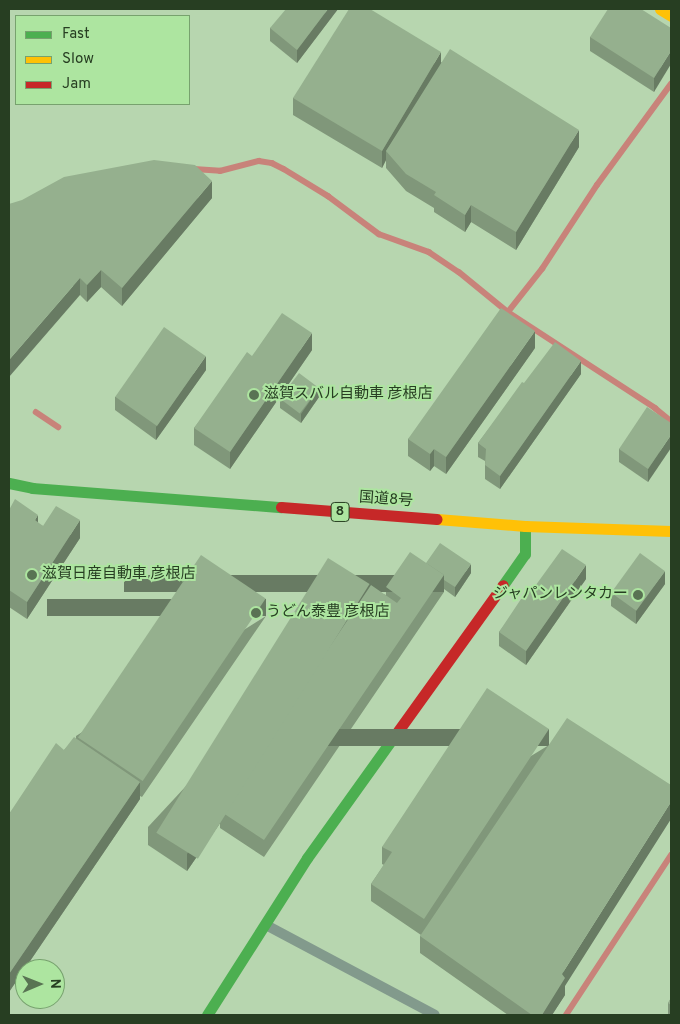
<!DOCTYPE html>
<html>
<head>
<meta charset="utf-8">
<style>
	body { margin:0 }
	#map { position:relative; width:680px; height:1024px; overflow:hidden; background:#b7d6af; font-family:Overpass,"Noto Sans JP",sans-serif }
	div>[style] { position:absolute }
	.stream>* { height:5.5px; margin:-2.75px; padding:0 2.75px; transform-origin:2.75px; border-radius:2.75px; background:#c8837a }
	.lane>* { height:10px; margin:-5px; padding:0 5px; transform-origin:5px; border-radius:5px; background:#829a8c }
	.fast>* { height:11px; margin:-5.5px; padding:0 5.5px; transform-origin:5.5px; border-radius:5.5px; background:#4caf50 }
	.slow>* { height:11px; margin:-5.5px; padding:0 5.5px; transform-origin:5.5px; border-radius:5.5px; background:#ffc107 }
	.jam>* { height:11px; margin:-5.5px; padding:0 5.5px; transform-origin:5.5px; border-radius:5.5px; background:#c62828 }
	.wall>* { inset:0; background:#80977a }
	.shaded-wall>* { inset:0; background:#687b63; transform-origin:0 0 }
	.building>* { inset:0; background:#95b08e; transform-origin:0 0 }
	.dots>* { width:14px; height:14px; translate:-50% -50%; box-sizing:border-box; border:2px solid #ade5a0; border-radius:50% }
	span { translate:-50% -50%; white-space:nowrap; text-align:center; line-height:1.15; -webkit-text-stroke:4px #ade5a0; paint-order:stroke }
	.shield-label span { padding:1px 4px; background:#ade5a0; border:1px solid; border-radius:4px; -webkit-text-stroke-width:0 }
	.shield-label { font-size:14px; color:#273e22; font-weight:700 }
	.poi-label { font-size:15px; color:#273e22 }
	.left { translate:0 -50%; text-align:left }
	.right { translate:-100% -50%; text-align:right }
	.street-label { font-size:15px; color:#273e22 }
	.frame { position:absolute; inset:0; border:10px solid #273e22; pointer-events:none }
	.legend { position:absolute; left:15px; top:15px; width:175px; height:90px; box-sizing:border-box; background:#ade5a0; border:1px solid #77a26e; margin:0; padding:6px 9px; list-style:none; font-size:15px; color:#273e22 }
	.legend li { display:flex; align-items:center; gap:10px; height:25px }
	.legend b { width:25px; border:1px solid #77a26e }
	.north { position:absolute; left:15px; top:959px; width:50px; height:50px; box-sizing:border-box; background:#ade5a0; border:1px solid #77a26e; border-radius:50%; rotate:89deg; font-size:14px; font-weight:700; line-height:20px; text-align:center; color:#273e22 }
	.north::after { content:''; display:block; margin:auto; width:18px; height:22px; background:#597353; clip-path:polygon(50% 0,100% 100%,50% 72%,0 100%) }
</style>
</head>
<body>
<div id="map">
	<div class="stream">
		<div style="left:194px;top:169px;width:26px;rotate:4deg"></div>
		<div style="left:220px;top:171px;width:40px;rotate:-14.4deg"></div>
		<div style="left:259px;top:161px;width:13px;rotate:9deg"></div>
		<div style="left:272px;top:163px;width:13px;rotate:27deg"></div>
		<div style="left:284px;top:169px;width:52px;rotate:31.5deg"></div>
		<div style="left:328px;top:196px;width:64px;rotate:36.7deg"></div>
		<div style="left:379px;top:234px;width:53px;rotate:19.8deg"></div>
		<div style="left:429px;top:252px;width:36px;rotate:34deg"></div>
		<div style="left:459px;top:272px;width:63px;rotate:39.2deg"></div>
		<div style="left:508px;top:312px;width:176px;rotate:33.1deg"></div>
		<div style="left:655px;top:408px;width:21px;rotate:39deg"></div>
		<div style="left:508px;top:312px;width:55px;rotate:-51.7deg"></div>
		<div style="left:542px;top:269px;width:100px;rotate:-56.8deg"></div>
		<div style="left:597px;top:185px;width:125px;rotate:-53.8deg"></div>
		<div style="left:36px;top:412px;width:27px;rotate:34deg"></div>
		<div style="left:566px;top:1015px;width:191px;rotate:-56.7deg"></div>
	</div>
	<div class="lane">
		<div style="left:266px;top:925px;width:191px;rotate:28deg"></div>
	</div>
	<div class="fast">
		<div style="left:9px;top:483px;width:24px;rotate:12deg"></div>
		<div style="left:32px;top:488px;width:250px;rotate:4.4deg"></div>
		<div style="left:503px;top:585px;width:38px;rotate:-55deg"></div>
		<div style="left:525px;top:554px;width:28px;rotate:-90deg"></div>
		<div style="left:207px;top:1015px;width:186px;rotate:-57.5deg"></div>
		<div style="left:307px;top:858px;width:148px;rotate:-54.4deg"></div>
	</div>
	<div class="slow">
		<div style="left:660px;top:9px;width:13px;rotate:32deg"></div>
		<div style="left:437px;top:519px;width:88px;rotate:4.5deg"></div>
		<div style="left:525px;top:526px;width:146px;rotate:2deg"></div>
	</div>
	<div class="jam">
		<div style="left:281px;top:507px;width:156px;rotate:4.4deg"></div>
		<div style="left:393px;top:738px;width:188px;rotate:-54.3deg"></div>
	</div>
	<div class="wall">
		<div style="clip-path:polygon(338px 9px,297px 63px,270px 41px,270px 28px)"></div>
		<div style="clip-path:polygon(671px 28px,654px 92px,590px 51px,590px 37px)"></div>
		<div style="clip-path:polygon(441px 62px,579px 147px,516px 250px,471px 222px,465px 232px,434px 212px,434px 208px,406px 191px,386px 168px,386px 160px,382px 168px,293px 115px,293px 98px)"></div>
		<div style="clip-path:polygon(212px 198px,122px 306px,101px 287px,87px 302px,80px 295px,9px 204px)"></div>
		<div style="clip-path:polygon(535px 348px,446px 474px,434px 466px,430px 471px,408px 456px,408px 439px)"></div>
		<div style="clip-path:polygon(312px 350px,230px 469px,194px 445px,194px 428px,252px 356px)"></div>
		<div style="clip-path:polygon(206px 370px,156px 440px,115px 410px,115px 397px)"></div>
		<div style="clip-path:polygon(581px 374px,500px 489px,485px 479px,485px 461px,478px 457px,478px 443px,524px 383px)"></div>
		<div style="clip-path:polygon(319px 397px,301px 423px,280px 408px,280px 399px)"></div>
		<div style="clip-path:polygon(671px 423px,648px 482px,619px 462px,619px 449px)"></div>
		<div style="clip-path:polygon(9px 510px,43px 526px,80px 538px,27px 619px,9px 607px)"></div>
		<div style="clip-path:polygon(426px 563px,471px 573px,455px 597px,444px 589px,444px 592px,264px 857px,220px 828px,220px 823px,187px 871px,148px 845px,148px 827px,369px 589px,386px 595px,386px 587px)"></div>
		<div style="clip-path:polygon(586px 579px,526px 665px,499px 646px,499px 632px,533px 589px)"></div>
		<div style="clip-path:polygon(665px 584px,636px 624px,611px 606px,611px 593px)"></div>
		<div style="clip-path:polygon(266px 616px,142px 797px,140px 796px,140px 799px,9px 992px,9px 814px,64px 750px,76px 739px,76px 736px)"></div>
		<div style="clip-path:polygon(549px 745px,565px 995px,552px 1015px,508px 1015px,420px 953px,420px 936px,421px 935px,371px 901px,371px 884px,384px 865px,382px 864px,382px 847px)"></div>
		<div style="clip-path:polygon(671px 998px,671px 1015px,668px 1015px,668px 1003px)"></div>
	</div>
	<div class="shaded-wall">
		<div style="clip-path:polygon(328px 9px,338px 9px,297px 63px,297px 50px)"></div>
		<div style="clip-path:polygon(671px 51px,671px 64px,654px 92px,654px 78px)"></div>
		<div style="clip-path:polygon(441px 52px,441px 69px,386px 151px,386px 160px,382px 168px,382px 151px)"></div>
		<div style="clip-path:polygon(579px 130px,579px 147px,516px 250px,516px 232px)"></div>
		<div style="clip-path:polygon(212px 181px,212px 198px,122px 306px,122px 288px)"></div>
		<div style="clip-path:polygon(471px 205px,471px 222px,465px 232px,465px 215px)"></div>
		<div style="clip-path:polygon(101px 270px,101px 287px,87px 302px,87px 285px)"></div>
		<div style="clip-path:polygon(80px 278px,80px 295px,9px 377px,9px 360px)"></div>
		<div style="clip-path:polygon(535px 331px,535px 348px,446px 474px,446px 457px)"></div>
		<div style="clip-path:polygon(312px 333px,312px 350px,230px 469px,230px 452px)"></div>
		<div style="clip-path:polygon(206px 356px,206px 370px,156px 440px,156px 427px)"></div>
		<div style="clip-path:polygon(581px 361px,581px 374px,500px 489px,500px 476px)"></div>
		<div style="clip-path:polygon(319px 388px,319px 397px,301px 423px,301px 414px)"></div>
		<div style="clip-path:polygon(671px 435px,671px 448px,648px 482px,648px 469px)"></div>
		<div style="clip-path:polygon(434px 449px,434px 466px,430px 471px,430px 454px)"></div>
		<div style="clip-path:polygon(38px 515px,38px 532px,35px 520px)"></div>
		<div style="clip-path:polygon(80px 520px,80px 538px,27px 619px,27px 602px)"></div>
		<div style="clip-path:polygon(471px 564px,471px 573px,455px 597px,455px 587px)"></div>
		<div style="clip-path:polygon(586px 565px,586px 579px,526px 665px,526px 651px)"></div>
		<div style="clip-path:polygon(665px 571px,665px 584px,636px 624px,636px 610px)"></div>
		<div style="left:444px;top:575px;width:17px;height:320px;rotate:90deg"></div>
		<div style="clip-path:polygon(369px 584px,369px 602px,220px 811px,220px 823px,187px 871px,187px 854px)"></div>
		<div style="left:266px;top:599px;width:17px;height:219px;rotate:90deg"></div>
		<div style="left:549px;top:729px;width:17px;height:227px;rotate:90deg"></div>
		<div style="clip-path:polygon(140px 782px,140px 799px,9px 992px,9px 974px)"></div>
		<div style="clip-path:polygon(671px 802px,671px 819px,565px 986px,565px 995px,552px 1015px,542px 1015px,562px 974px)"></div>
	</div>
	<div class="building">
		<div style="clip-path:polygon(286px 9px,328px 9px,297px 50px,270px 28px)"></div>
		<div style="clip-path:polygon(349px 9px,370px 9px,441px 52px,382px 151px,293px 98px)"></div>
		<div style="clip-path:polygon(608px 9px,641px 9px,671px 28px,671px 51px,654px 78px,590px 37px)"></div>
		<div style="clip-path:polygon(450px 49px,579px 130px,516px 232px,471px 205px,465px 215px,434px 195px,436px 192px,406px 174px,386px 151px)"></div>
		<div style="clip-path:polygon(154px 160px,195px 165px,212px 181px,122px 288px,101px 270px,87px 285px,80px 278px,9px 360px,9px 204px,22px 200px,64px 177px)"></div>
		<div style="clip-path:polygon(501px 308px,535px 331px,446px 457px,434px 449px,430px 454px,408px 439px)"></div>
		<div style="clip-path:polygon(282px 313px,312px 333px,230px 452px,194px 428px,247px 352px,252px 356px)"></div>
		<div style="left:164px;top:327px;width:51px;height:85px;rotate:35deg"></div>
		<div style="clip-path:polygon(555px 342px,581px 361px,500px 476px,485px 465px,486px 449px,478px 443px,522px 382px,524px 383px)"></div>
		<div style="left:299px;top:373px;width:25px;height:32px;rotate:37deg"></div>
		<div style="clip-path:polygon(647px 407px,671px 423px,671px 435px,648px 469px,619px 449px)"></div>
		<div style="clip-path:polygon(15px 499px,38px 515px,35px 520px,43px 526px,56px 506px,80px 520px,27px 602px,9px 590px,9px 510px)"></div>
		<div style="clip-path:polygon(440px 543px,471px 564px,455px 587px,444px 580px,444px 575px,426px 563px)"></div>
		<div style="clip-path:polygon(562px 549px,586px 565px,526px 651px,499px 632px,529px 587px,533px 589px)"></div>
		<div style="clip-path:polygon(410px 552px,444px 575px,264px 840px,220px 811px,371px 585px,397px 603px,401px 598px,386px 587px)"></div>
		<div style="left:640px;top:553px;width:31px;height:49px;rotate:36deg"></div>
		<div style="left:201px;top:555px;width:78px;height:220px;rotate:34deg"></div>
		<div style="left:328px;top:558px;width:49px;height:324px;rotate:32deg"></div>
		<div style="clip-path:polygon(487px 688px,549px 729px,424px 919px,371px 884px,392px 852px,382px 847px)"></div>
		<div style="clip-path:polygon(567px 718px,671px 785px,671px 802px,562px 974px,565px 978px,542px 1015px,532px 1015px,420px 936px)"></div>
		<div style="clip-path:polygon(74px 737px,140px 782px,9px 974px,9px 814px,56px 743px,64px 750px)"></div>
		<div style="clip-path:polygon(671px 998px,671px 1005px,668px 1003px)"></div>
	</div>
	<div class="dots">
		<div style="left:254px;top:395px;background:#597353"></div>
		<div style="left:32px;top:575px;background:#597353"></div>
		<div style="left:638px;top:595px;background:#597353"></div>
		<div style="left:256px;top:613px;background:#597353"></div>
	</div>
	<div class="shield-label">
		<span style="left:340px;top:512px">8</span>
	</div>
	<div class="poi-label">
		<span class="left" style="left:264px;top:395px">滋賀スバル自動車 彦根店</span>
		<span class="left" style="left:42px;top:575px">滋賀日産自動車 彦根店</span>
		<span class="right" style="left:628px;top:595px">ジャパンレンタカー</span>
		<span class="left" style="left:266px;top:613px">うどん泰豊 彦根店</span>
	</div>
	<div class="street-label">
		<span style="left:386px;top:500px;rotate:4deg">国道8号</span>
	</div>
	<div class="frame"></div>
	<ul class="legend">
	<li><b style="height:6px;background:#4caf50"></b>Fast</li>
	<li><b style="height:6px;background:#ffc107"></b>Slow</li>
	<li><b style="height:6px;background:#c62828"></b>Jam</li>
	</ul>
	<div class="north">N</div>
</div>
</body>
</html>
